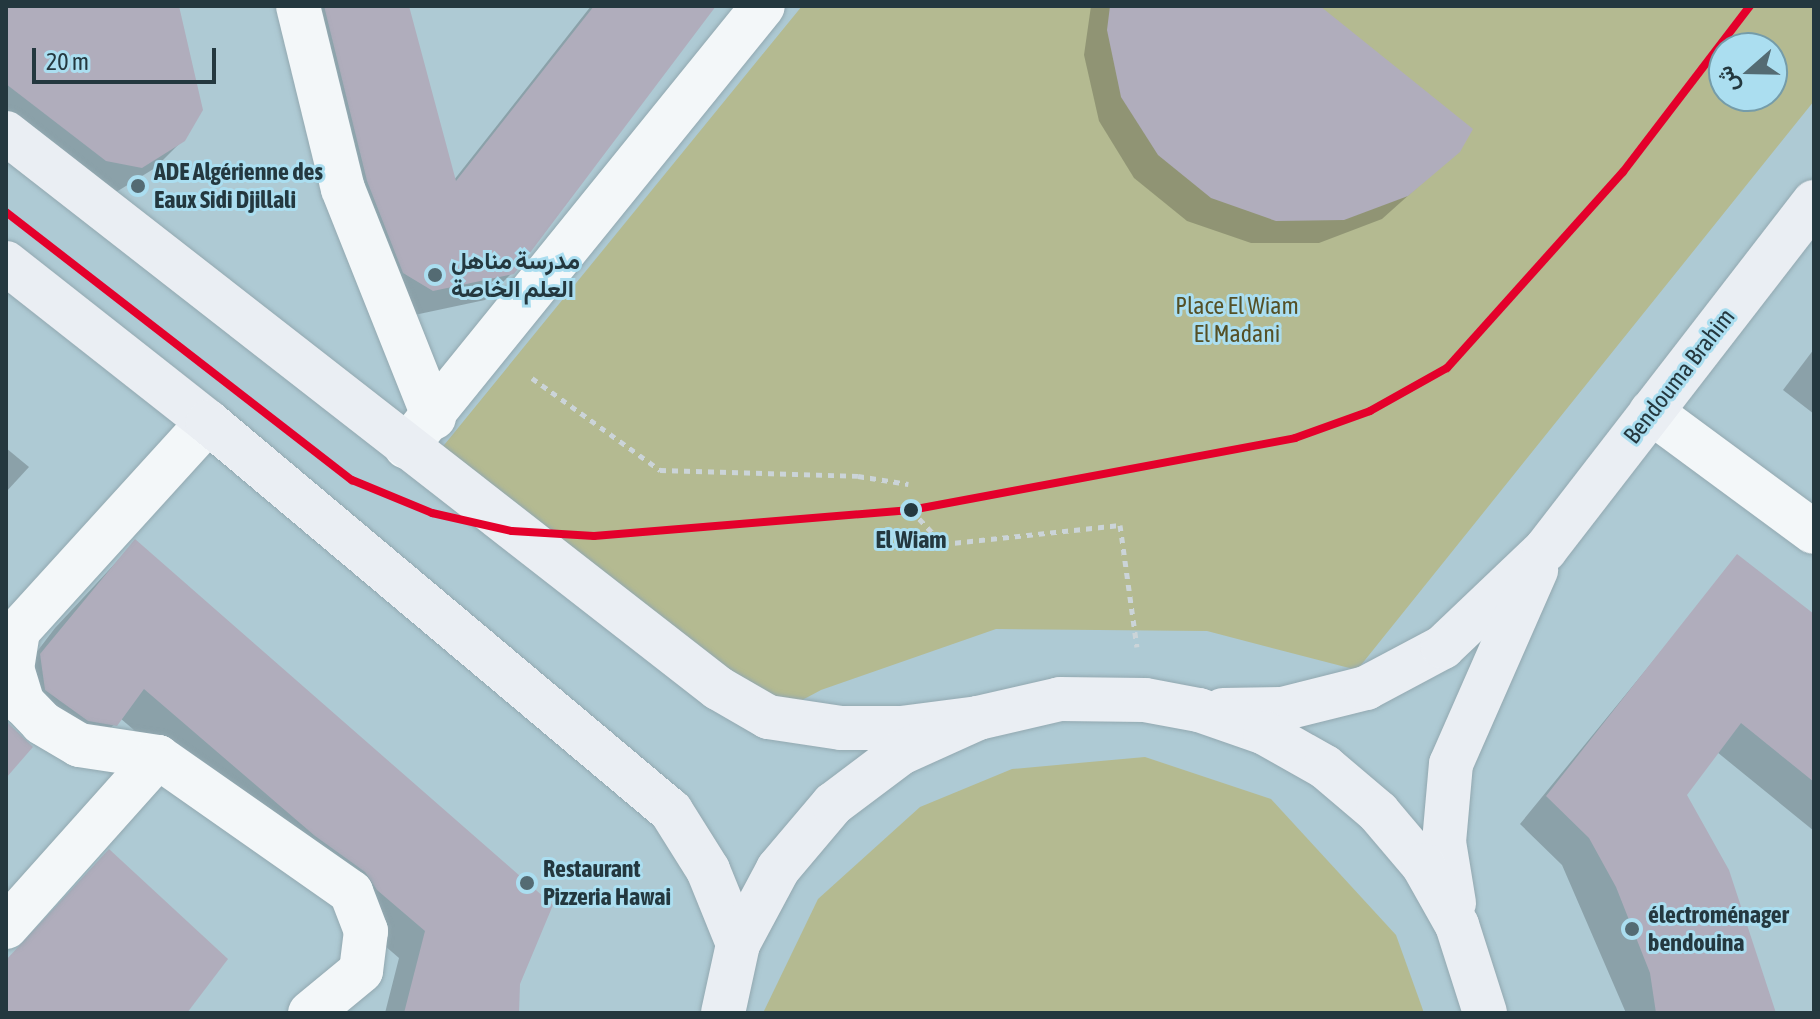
<!DOCTYPE html>
<html>
<head>
<meta charset="utf-8">
<style>
	body { margin:0 }
	#map { position:relative; width:1820px; height:1019px; overflow:hidden; background:#aecad4; font-family:"Asap Condensed",Vazirmatn,sans-serif }
	div>[style] { position:absolute }
	.green>* { inset:0; background:#b4ba91 }
	.shadow>* { inset:0; background:#0003 }
	.building>* { inset:0; background:#b0adbc }
	.path>* { height:5px; margin-top:-2.5px; transform-origin:0; background:repeating-linear-gradient(90deg,#cbd4d8 0 6px,transparent 0 12px) }
	.roads { filter:drop-shadow(0 0 2px #92a8b0) drop-shadow(0 0 2px #92a8b0) }
	.street>* { height:44px; margin:-22px; padding:0 22px; transform-origin:22px; border-radius:22px; background:#f3f7f9 }
	.secondary>* { height:44px; margin:-22px; padding:0 22px; transform-origin:22px; border-radius:22px; background:#eaeef3 }
	.tram-1>* { height:8px; margin:-4px; padding:0 4px; transform-origin:4px; border-radius:4px; background:#e4002b }
	.dots>* { width:22px; height:22px; translate:-50% -50%; box-sizing:border-box; border:4px solid #abdef0; border-radius:50% }
	span { translate:-50% -50%; white-space:nowrap; text-align:center; line-height:1.15; -webkit-text-stroke:6px #abdef0; paint-order:stroke }
	.poi-label { font-size:24px; color:#24383f; font-weight:700 }
	.left { translate:0 -50%; text-align:left }
	.park-label { font-size:24px; color:#555026 }
	.street-label { font-size:24px; color:#24383f }
	.stop-label { font-size:24px; color:#24383f; font-weight:700 }
	.frame { position:absolute; inset:0; border:8px solid #24383f; pointer-events:none }
	.north { position:absolute; left:1708px; top:32px; width:80px; height:80px; box-sizing:border-box; background:#abdef0; border:2px solid #759ca9; border-radius:50%; rotate:250deg; font-size:22px; font-weight:700; line-height:32px; text-align:center; color:#24383f }
	.north::after { content:''; display:block; margin:auto; width:28px; height:36px; background:#546b73; clip-path:polygon(50% 0,100% 100%,50% 72%,0 100%) }
	.scale { position:absolute; left:32px; top:48px; width:184px; height:36px; box-sizing:border-box; border:4px solid #24383f; border-top:0; padding-left:10px; font-size:24px; line-height:28px; white-space:nowrap; color:#24383f; -webkit-text-stroke:6px #abdef0; paint-order:stroke }
</style>
</head>
<body>
<div id="map">
	<div class="green">
		<div style="clip-path:polygon(evenodd,802px 6px,1814px 6px,1814px 101px,1357px 670px,1207px 631px,996px 629px,821px 690px,748px 729px,418px 477px,802px 6px,1724px 48px,1772px 48px,1772px 96px,1724px 96px,1724px 48px)"></div>
		<div style="clip-path:polygon(1145px 757px,1271px 799px,1396px 935px,1424px 1013px,763px 1013px,818px 899px,920px 807px,1012px 769px)"></div>
	</div>
	<div class="shadow">
		<div style="clip-path:polygon(6px 6px,177px 6px,183px 140px,155px 168px,113px 194px,6px 131px)"></div>
		<div style="clip-path:polygon(280px 6px,407px 6px,454px 180px,591px 6px,713px 6px,512px 273px,485px 300px,405px 317px)"></div>
		<div style="clip-path:polygon(1091px 6px,1317px 6px,1458px 151px,1382px 219px,1319px 243px,1251px 243px,1187px 221px,1134px 178px,1099px 121px,1084px 55px)"></div>
		<div style="clip-path:polygon(1814px 349px,1814px 414px,1783px 390px)"></div>
		<div style="clip-path:polygon(6px 448px,29px 467px,6px 492px)"></div>
		<div style="clip-path:polygon(135px 542px,518px 984px,518px 1013px,385px 1013px,399px 958px,120px 718px,88px 752px,13px 683px,55px 628px)"></div>
		<div style="clip-path:polygon(1738px 557px,1814px 617px,1814px 831px,1717px 752px,1685px 795px,1769px 1013px,1626px 1013px,1562px 865px,1520px 824px)"></div>
	</div>
	<div class="building">
		<div style="clip-path:polygon(6px 6px,179px 6px,203px 110px,185px 141px,142px 168px,106px 161px,6px 84px)"></div>
		<div style="clip-path:polygon(324px 6px,409px 6px,456px 181px,594px 6px,716px 6px,514px 274px,433px 291px,403px 273px,367px 181px)"></div>
		<div style="clip-path:polygon(1110px 6px,1320px 6px,1473px 129px,1460px 152px,1408px 196px,1344px 220px,1276px 221px,1211px 198px,1158px 155px,1121px 97px,1107px 30px)"></div>
		<div style="clip-path:polygon(135px 539px,553px 905px,520px 984px,519px 1013px,404px 1013px,425px 931px,377px 890px,365px 872px,315px 836px,144px 689px,117px 726px,88px 721px,45px 690px,40px 654px)"></div>
		<div style="clip-path:polygon(1737px 554px,1814px 614px,1814px 782px,1741px 723px,1687px 795px,1729px 870px,1776px 1013px,1656px 1013px,1650px 973px,1616px 887px,1589px 838px,1546px 796px)"></div>
		<div style="clip-path:polygon(6px 721px,33px 747px,6px 778px)"></div>
		<div style="clip-path:polygon(109px 849px,228px 959px,187px 1013px,6px 1013px,6px 960px)"></div>
	</div>
	<div class="path">
		<div style="left:532px;top:378px;width:158px;rotate:35.7deg"></div>
		<div style="left:660px;top:470px;width:198px;rotate:1.7deg"></div>
		<div style="left:858px;top:476px;width:51px;rotate:9.1deg"></div>
		<div style="left:911px;top:510px;width:47px;rotate:46.7deg"></div>
		<div style="left:943px;top:544px;width:178px;rotate:-6.1deg"></div>
		<div style="left:1120px;top:525px;width:123px;rotate:82.1deg"></div>
	</div>
	<div class="roads">
		<div class="street">
			<div style="left:298px;top:6px;width:188px;rotate:76.2deg"></div>
			<div style="left:343px;top:189px;width:246px;rotate:68.3deg"></div>
			<div style="left:1651px;top:412px;width:202px;rotate:36.4deg"></div>
			<div style="left:208px;top:422px;width:282px;rotate:132.3deg"></div>
			<div style="left:18px;top:631px;width:37px;rotate:99deg"></div>
			<div style="left:12px;top:668px;width:37px;rotate:73deg"></div>
			<div style="left:23px;top:703px;width:28px;rotate:46deg"></div>
			<div style="left:42px;top:723px;width:43px;rotate:30.7deg"></div>
			<div style="left:79px;top:745px;width:80px;rotate:8.6deg"></div>
			<div style="left:158px;top:757px;width:236px;rotate:35deg"></div>
			<div style="left:351px;top:892px;width:42px;rotate:69deg"></div>
			<div style="left:366px;top:931px;width:40px;rotate:97.1deg"></div>
			<div style="left:361px;top:971px;width:66px;rotate:140.5deg"></div>
			<div style="left:406px;top:447px;width:567px;rotate:-51.01deg"></div>
			<div style="left:6px;top:927px;width:228px;rotate:-48.2deg"></div>
		</div>
		<div class="secondary">
			<div style="left:6px;top:133px;width:903px;rotate:37.94deg"></div>
			<div style="left:718px;top:688px;width:58px;rotate:30.1deg"></div>
			<div style="left:768px;top:717px;width:74px;rotate:8.6deg"></div>
			<div style="left:841px;top:728px;width:60px"></div>
			<div style="left:901px;top:728px;width:78px;rotate:-7.4deg"></div>
			<div style="left:6px;top:263px;width:257px;rotate:38.2deg"></div>
			<div style="left:208px;top:422px;width:605px;rotate:40.04deg"></div>
			<div style="left:671px;top:811px;width:70px;rotate:57.9deg"></div>
			<div style="left:708px;top:870px;width:80px;rotate:67.9deg"></div>
			<div style="left:1223px;top:710px;width:59px;rotate:-1deg"></div>
			<div style="left:1282px;top:709px;width:87px;rotate:-14deg"></div>
			<div style="left:1366px;top:688px;width:87px;rotate:-28deg"></div>
			<div style="left:1443px;top:647px;width:141px;rotate:-43.6deg"></div>
			<div style="left:1545px;top:550px;width:440px;rotate:-52.3deg"></div>
			<div style="left:1454px;top:903px;width:62px;rotate:-99.3deg"></div>
			<div style="left:1444px;top:842px;width:78px;rotate:-84.9deg"></div>
			<div style="left:1451px;top:764px;width:212px;rotate:-66.3deg"></div>
			<div style="left:723px;top:1013px;width:71px;rotate:-77.7deg"></div>
			<div style="left:738px;top:944px;width:85px;rotate:-61.9deg"></div>
			<div style="left:778px;top:869px;width:85px;rotate:-49.8deg"></div>
			<div style="left:833px;top:804px;width:85px;rotate:-36.9deg"></div>
			<div style="left:901px;top:753px;width:85px;rotate:-24.4deg"></div>
			<div style="left:978px;top:718px;width:84px;rotate:-13deg"></div>
			<div style="left:1060px;top:699px;width:85px;rotate:0.7deg"></div>
			<div style="left:1145px;top:700px;width:55px;rotate:10.5deg"></div>
			<div style="left:1199px;top:710px;width:70px;rotate:19.2deg"></div>
			<div style="left:1265px;top:733px;width:69px;rotate:29.5deg"></div>
			<div style="left:1325px;top:767px;width:70px;rotate:40.3deg"></div>
			<div style="left:1378px;top:812px;width:70px;rotate:49.7deg"></div>
			<div style="left:1423px;top:865px;width:69px;rotate:60.5deg"></div>
			<div style="left:1457px;top:925px;width:92px;rotate:72.3deg"></div>
		</div>
	</div>
	<div class="tram-1">
		<div style="left:6px;top:212px;width:438px;rotate:37.8deg"></div>
		<div style="left:352px;top:480px;width:87px;rotate:22.4deg"></div>
		<div style="left:432px;top:513px;width:82px;rotate:12.7deg"></div>
		<div style="left:512px;top:531px;width:82px;rotate:3.5deg"></div>
		<div style="left:594px;top:536px;width:318px;rotate:-4.7deg"></div>
		<div style="left:911px;top:510px;width:391px;rotate:-10.6deg"></div>
		<div style="left:1295px;top:438px;width:80px;rotate:-19.8deg"></div>
		<div style="left:1370px;top:411px;width:88px;rotate:-29.2deg"></div>
		<div style="left:1447px;top:368px;width:263px;rotate:-48.1deg"></div>
		<div style="left:1623px;top:172px;width:209px;rotate:-52.6deg"></div>
	</div>
	<div class="dots">
		<div style="left:138px;top:186px;background:#546b73"></div>
		<div style="left:435px;top:275px;background:#546b73"></div>
		<div style="left:911px;top:510px;background:#24383f"></div>
		<div style="left:527px;top:883px;background:#546b73"></div>
		<div style="left:1632px;top:929px;background:#546b73"></div>
	</div>
	<div class="poi-label">
		<span class="left" style="left:154px;top:186px">ADE Algérienne des<br>Eaux Sidi Djillali</span>
		<span class="left" style="left:451px;top:275px">مدرسة مناهل<br>العلم الخاصة</span>
		<span class="left" style="left:543px;top:883px">Restaurant<br>Pizzeria Hawai</span>
		<span class="left" style="left:1648px;top:929px">électroménager<br>bendouina</span>
	</div>
	<div class="park-label">
		<span style="left:1237px;top:320px">Place El Wiam<br>El Madani</span>
	</div>
	<div class="street-label">
		<span style="left:1679px;top:376px;rotate:-52deg">Bendouma Brahim</span>
	</div>
	<div class="stop-label">
		<span style="left:911px;top:540px">El Wiam</span>
	</div>
	<div class="frame"></div>
	<div class="north">ش</div>
	<div class="scale">20 m</div>
</div>
</body>
</html>
